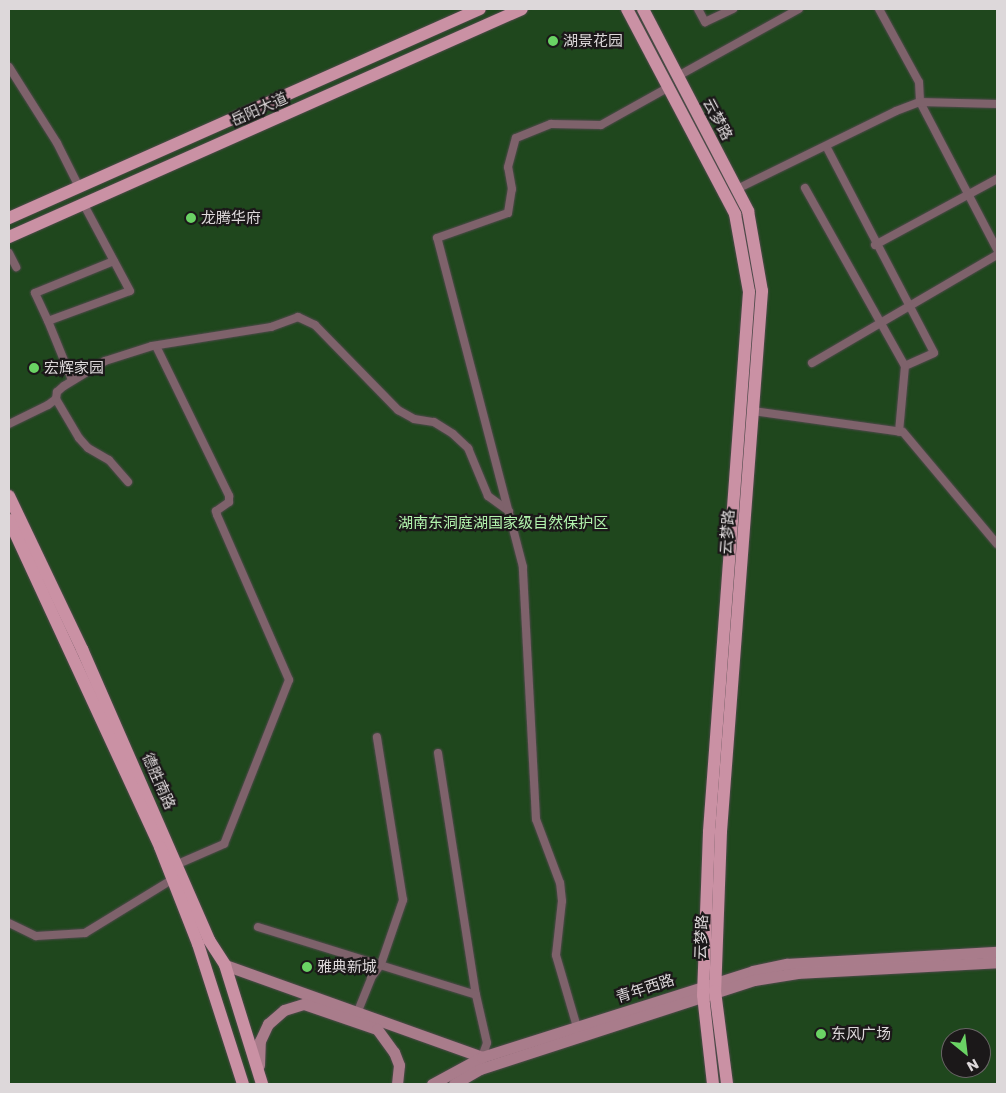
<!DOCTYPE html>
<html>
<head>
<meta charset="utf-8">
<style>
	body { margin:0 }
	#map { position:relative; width:1006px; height:1093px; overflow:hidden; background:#352f31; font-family:Poppins,"Noto Sans SC",sans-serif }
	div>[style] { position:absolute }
	.green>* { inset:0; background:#1f471d }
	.roads { filter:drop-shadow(0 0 1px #504a4c) drop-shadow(0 0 1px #504a4c) }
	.minor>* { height:8px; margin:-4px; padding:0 4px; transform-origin:4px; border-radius:4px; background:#7e626b }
	.secondary>* { height:11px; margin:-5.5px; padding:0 5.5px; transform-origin:5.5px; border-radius:5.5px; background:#a97c8b }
	.primary>* { height:12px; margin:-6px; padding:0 6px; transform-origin:6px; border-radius:6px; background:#ca91a4 }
	.dots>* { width:14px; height:14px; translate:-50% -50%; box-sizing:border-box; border:2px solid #1b1819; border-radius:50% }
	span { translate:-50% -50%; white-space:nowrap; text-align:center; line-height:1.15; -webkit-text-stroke:4.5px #1b1819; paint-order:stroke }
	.poi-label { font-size:15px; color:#ddd8da }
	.left { translate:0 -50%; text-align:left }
	.street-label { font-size:15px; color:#ddd8da }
	.park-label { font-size:15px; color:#b2f4ad }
	.frame { position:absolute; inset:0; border:10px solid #ddd8da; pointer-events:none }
	.north { position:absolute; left:941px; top:1028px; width:50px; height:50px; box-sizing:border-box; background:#1b1819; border:1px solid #696566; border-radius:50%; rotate:151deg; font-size:14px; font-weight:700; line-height:20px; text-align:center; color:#ddd8da }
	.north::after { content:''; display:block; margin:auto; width:18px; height:22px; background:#6ad364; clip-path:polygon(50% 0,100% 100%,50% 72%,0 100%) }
</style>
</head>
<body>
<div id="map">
	<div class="green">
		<div style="clip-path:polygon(evenodd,9px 9px,997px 9px,997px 1084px,9px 1084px,9px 9px,951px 1038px,981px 1038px,981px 1068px,951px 1068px,951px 1038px)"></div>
	</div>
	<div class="roads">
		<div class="minor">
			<div style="left:698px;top:9px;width:15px;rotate:62deg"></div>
			<div style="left:705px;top:22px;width:31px;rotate:-25deg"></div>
			<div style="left:879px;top:9px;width:83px;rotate:61.3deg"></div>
			<div style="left:919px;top:82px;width:20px;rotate:87deg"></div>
			<div style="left:920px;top:102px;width:166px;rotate:62.4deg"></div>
			<div style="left:9px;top:67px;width:90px;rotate:57.7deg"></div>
			<div style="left:57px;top:143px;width:49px;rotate:63.4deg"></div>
			<div style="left:678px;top:76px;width:138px;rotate:-29deg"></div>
			<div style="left:826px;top:146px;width:233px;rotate:62.4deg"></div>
			<div style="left:934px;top:353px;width:32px;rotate:156deg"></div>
			<div style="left:905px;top:366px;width:66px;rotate:95.2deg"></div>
			<div style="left:805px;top:188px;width:204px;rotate:60.7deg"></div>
			<div style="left:737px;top:189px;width:177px;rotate:-26.1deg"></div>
			<div style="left:896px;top:111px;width:26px;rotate:-21deg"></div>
			<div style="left:920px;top:102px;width:77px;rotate:1.5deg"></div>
			<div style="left:875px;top:245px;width:139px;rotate:-28.4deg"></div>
			<div style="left:9px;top:253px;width:16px;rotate:63deg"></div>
			<div style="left:48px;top:321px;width:31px;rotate:-115deg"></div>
			<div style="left:35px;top:293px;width:85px;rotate:-22.1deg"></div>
			<div style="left:156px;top:346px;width:167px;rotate:64deg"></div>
			<div style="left:229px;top:496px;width:6px;rotate:90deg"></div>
			<div style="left:229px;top:502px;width:16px;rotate:145deg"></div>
			<div style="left:216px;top:511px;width:4px;rotate:76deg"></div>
			<div style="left:217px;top:515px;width:180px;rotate:66.4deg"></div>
			<div style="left:289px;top:680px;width:176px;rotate:111.6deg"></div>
			<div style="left:224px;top:844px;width:50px;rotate:156.5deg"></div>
			<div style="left:812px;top:363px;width:214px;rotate:-30.3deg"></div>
			<div style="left:72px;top:380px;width:64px;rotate:-112.1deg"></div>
			<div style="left:48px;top:321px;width:87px;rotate:-20.1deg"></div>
			<div style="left:130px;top:291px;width:98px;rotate:-118.1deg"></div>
			<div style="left:56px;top:399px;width:45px;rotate:59.5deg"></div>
			<div style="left:79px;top:438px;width:13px;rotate:48deg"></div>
			<div style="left:88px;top:448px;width:24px;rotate:30deg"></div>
			<div style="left:109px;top:460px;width:29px;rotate:49deg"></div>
			<div style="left:753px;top:411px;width:151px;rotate:8deg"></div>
			<div style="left:903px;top:432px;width:146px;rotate:50deg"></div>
			<div style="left:9px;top:424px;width:43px;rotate:-26deg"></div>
			<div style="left:48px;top:405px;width:10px;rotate:-37deg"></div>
			<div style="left:56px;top:399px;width:7px;rotate:-82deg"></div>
			<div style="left:57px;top:392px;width:9px;rotate:-41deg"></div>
			<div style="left:64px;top:386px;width:48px;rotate:-31.4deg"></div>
			<div style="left:105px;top:361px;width:49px;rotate:-17.7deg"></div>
			<div style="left:152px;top:346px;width:121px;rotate:-9.1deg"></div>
			<div style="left:271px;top:327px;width:29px;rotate:-20deg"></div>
			<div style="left:298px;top:317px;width:19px;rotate:25deg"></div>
			<div style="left:315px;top:325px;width:119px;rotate:45.7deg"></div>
			<div style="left:398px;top:410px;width:18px;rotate:29deg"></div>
			<div style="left:414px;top:419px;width:20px;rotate:9deg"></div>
			<div style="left:434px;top:422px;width:22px;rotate:32deg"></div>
			<div style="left:453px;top:434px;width:21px;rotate:43deg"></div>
			<div style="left:468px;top:448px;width:52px;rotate:67.4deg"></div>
			<div style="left:488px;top:496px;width:26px;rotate:36deg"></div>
			<div style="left:438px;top:753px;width:245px;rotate:81.1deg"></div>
			<div style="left:476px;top:995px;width:49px;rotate:77.1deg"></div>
			<div style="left:487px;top:1043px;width:15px;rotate:110deg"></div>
			<div style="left:9px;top:923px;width:30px;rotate:26deg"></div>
			<div style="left:36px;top:936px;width:49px;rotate:-3.5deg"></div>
			<div style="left:85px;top:933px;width:103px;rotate:-31.5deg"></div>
			<div style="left:258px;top:927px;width:228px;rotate:17.3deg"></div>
			<div style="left:358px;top:1011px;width:35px;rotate:-68deg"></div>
			<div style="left:371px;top:978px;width:17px;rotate:-54deg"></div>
			<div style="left:381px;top:964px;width:68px;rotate:-71deg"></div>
			<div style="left:403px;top:900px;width:165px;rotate:-99.1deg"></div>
			<div style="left:577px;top:1027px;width:75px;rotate:-106.3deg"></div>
			<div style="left:556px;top:955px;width:54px;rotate:-83.7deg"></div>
			<div style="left:562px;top:901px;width:18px;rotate:-96deg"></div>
			<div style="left:560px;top:883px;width:68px;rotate:-110.6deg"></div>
			<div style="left:536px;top:819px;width:252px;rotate:-93deg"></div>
			<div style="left:523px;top:567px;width:340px;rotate:-104.6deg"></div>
			<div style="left:437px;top:238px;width:75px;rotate:-19.4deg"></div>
			<div style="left:508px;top:213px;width:24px;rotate:-81deg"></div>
			<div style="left:512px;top:189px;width:22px;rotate:-100deg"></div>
			<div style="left:508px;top:167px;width:30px;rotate:-75deg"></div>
			<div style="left:516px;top:138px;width:38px;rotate:-22deg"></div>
			<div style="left:551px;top:124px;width:50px;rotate:1.1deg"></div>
			<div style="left:601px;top:125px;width:78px;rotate:-29.2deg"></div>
		</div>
		<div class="secondary">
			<div style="left:225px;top:965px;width:273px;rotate:19.7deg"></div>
			<div style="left:259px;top:1065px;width:24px;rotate:-88deg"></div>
			<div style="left:260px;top:1041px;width:19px;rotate:-65deg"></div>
			<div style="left:268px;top:1024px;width:21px;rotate:-41deg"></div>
			<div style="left:284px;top:1010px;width:21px;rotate:-17deg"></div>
			<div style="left:304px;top:1004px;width:77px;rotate:18.9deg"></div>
			<div style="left:377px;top:1029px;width:29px;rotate:54deg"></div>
			<div style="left:394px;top:1052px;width:14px;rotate:69deg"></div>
			<div style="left:399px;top:1065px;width:19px;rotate:96deg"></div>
			<div style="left:432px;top:1084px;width:57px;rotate:-28.4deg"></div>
			<div style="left:482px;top:1057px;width:284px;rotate:-17.6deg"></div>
			<div style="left:753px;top:971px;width:35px;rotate:-12deg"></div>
			<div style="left:787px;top:964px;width:210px;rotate:-3.3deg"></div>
			<div style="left:454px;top:1084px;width:30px;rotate:-30deg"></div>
			<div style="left:480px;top:1069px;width:288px;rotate:-18deg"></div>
			<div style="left:754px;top:980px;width:44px;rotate:-9.2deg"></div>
			<div style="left:797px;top:973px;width:200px;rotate:-3.1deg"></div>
		</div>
		<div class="primary">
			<div style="left:627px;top:9px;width:232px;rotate:62.2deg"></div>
			<div style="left:735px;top:214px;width:79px;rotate:79.8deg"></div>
			<div style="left:749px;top:292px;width:541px;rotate:94.24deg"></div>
			<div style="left:709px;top:832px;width:163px;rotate:92.1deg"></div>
			<div style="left:703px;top:995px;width:90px;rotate:83.6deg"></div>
			<div style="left:643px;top:9px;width:228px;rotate:62.5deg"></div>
			<div style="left:748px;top:211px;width:81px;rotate:80.1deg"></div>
			<div style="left:762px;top:291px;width:542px;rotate:94.34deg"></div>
			<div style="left:721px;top:831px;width:160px;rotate:92.1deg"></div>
			<div style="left:715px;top:991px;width:94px;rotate:82.6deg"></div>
			<div style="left:9px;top:218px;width:515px;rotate:-23.93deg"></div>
			<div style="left:9px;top:237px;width:561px;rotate:-23.96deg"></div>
			<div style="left:9px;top:496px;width:170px;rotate:64.5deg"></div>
			<div style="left:82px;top:649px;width:318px;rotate:66.4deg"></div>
			<div style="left:209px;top:940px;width:30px;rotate:57deg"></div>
			<div style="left:225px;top:965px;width:125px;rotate:72.7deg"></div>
			<div style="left:9px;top:520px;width:360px;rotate:65.2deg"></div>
			<div style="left:160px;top:847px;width:104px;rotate:68.6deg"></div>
			<div style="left:198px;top:944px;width:147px;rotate:72.2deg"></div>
		</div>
	</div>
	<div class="dots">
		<div style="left:553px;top:41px;background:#6ad364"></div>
		<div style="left:191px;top:218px;background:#6ad364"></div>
		<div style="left:34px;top:368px;background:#6ad364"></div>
		<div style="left:307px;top:967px;background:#6ad364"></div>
		<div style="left:821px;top:1034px;background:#6ad364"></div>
	</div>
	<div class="poi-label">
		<span class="left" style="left:563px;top:41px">湖景花园</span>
		<span class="left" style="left:201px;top:218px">龙腾华府</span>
		<span class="left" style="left:44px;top:368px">宏辉家园</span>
		<span class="left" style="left:317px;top:967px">雅典新城</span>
		<span class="left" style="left:831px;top:1034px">东风广场</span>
	</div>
	<div class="street-label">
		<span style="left:259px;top:109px;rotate:-24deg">岳阳大道</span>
		<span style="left:718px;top:119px;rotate:62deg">云梦路</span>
		<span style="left:727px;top:532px;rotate:-86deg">云梦路</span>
		<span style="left:159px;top:781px;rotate:66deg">德胜南路</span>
		<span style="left:701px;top:937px;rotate:-88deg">云梦路</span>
		<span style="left:645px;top:988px;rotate:-18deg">青年西路</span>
	</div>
	<div class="park-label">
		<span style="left:503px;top:523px">湖南东洞庭湖国家级自然保护区</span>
	</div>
	<div class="frame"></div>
	<div class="north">N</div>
</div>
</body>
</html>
